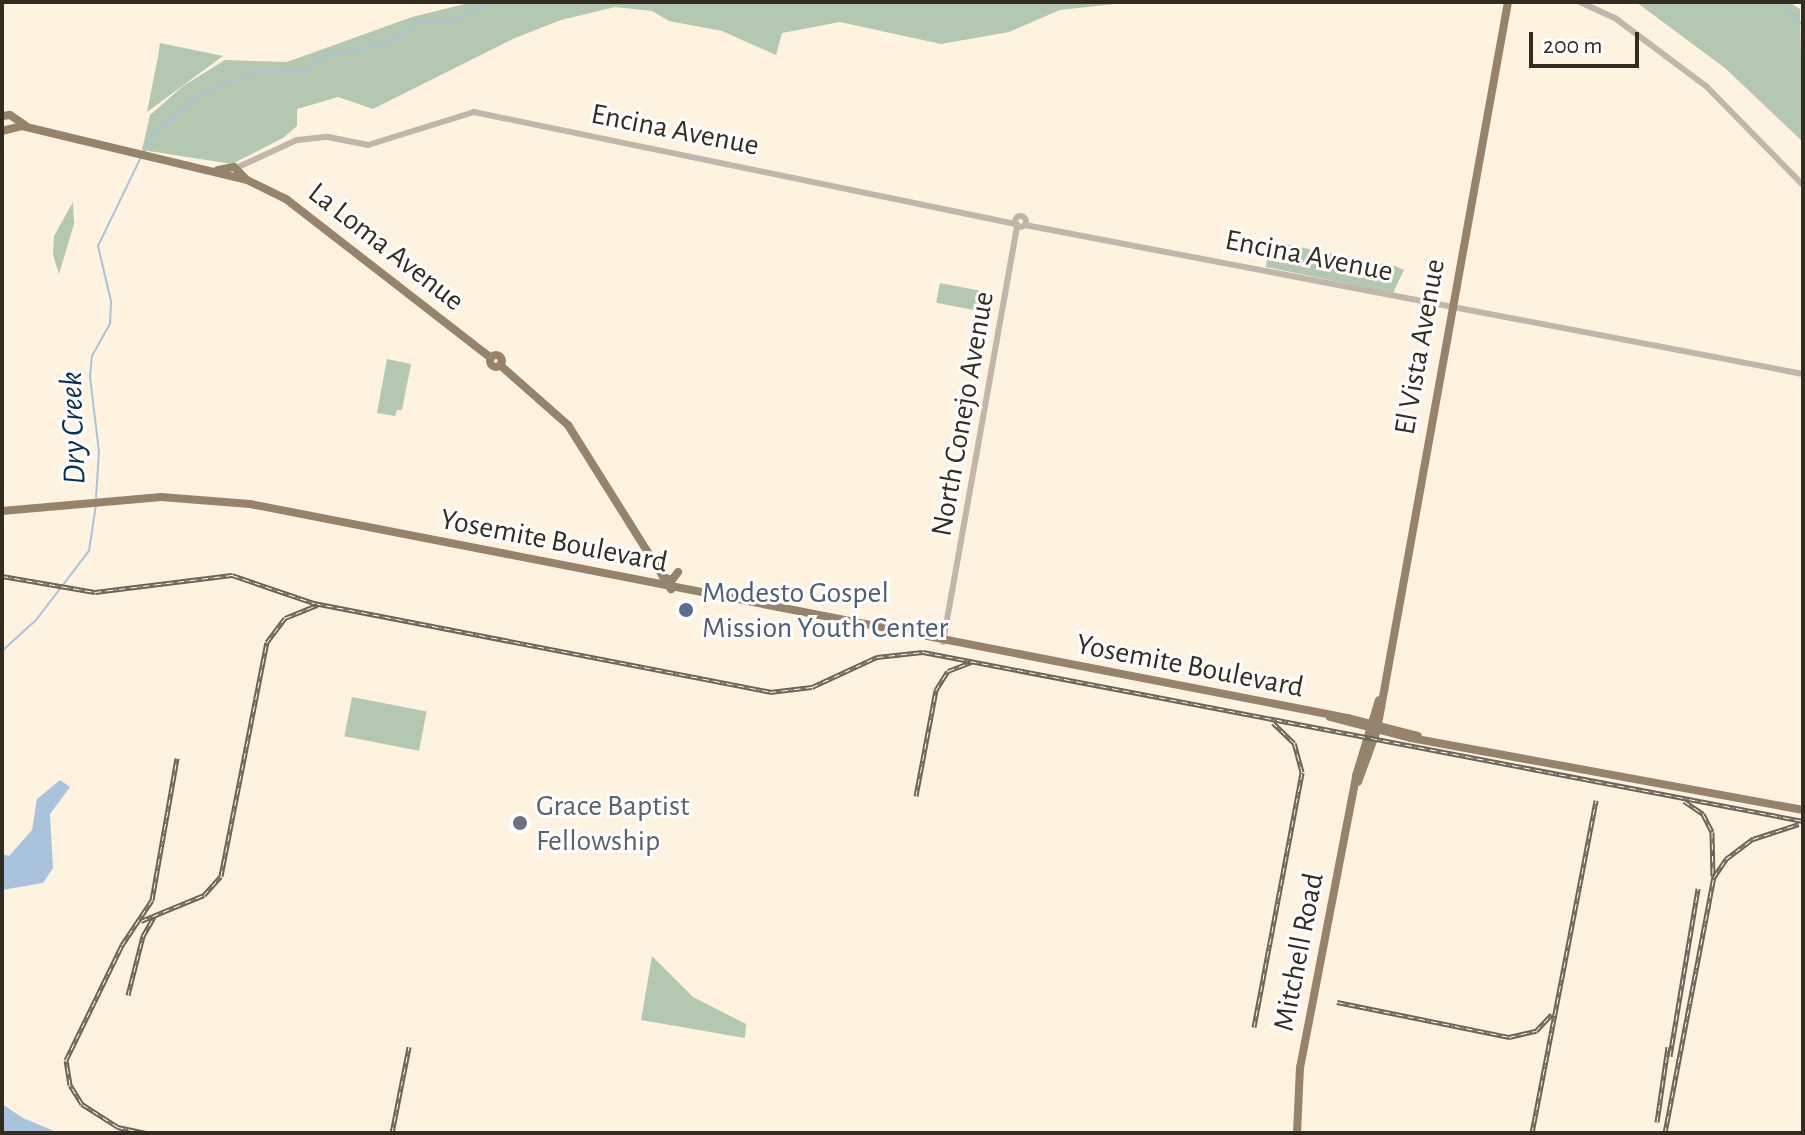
<!DOCTYPE html>
<html>
<head>
<meta charset="utf-8">
<style>
	body { margin:0 }
	#map { position:relative; width:1805px; height:1135px; overflow:hidden; background:#fef2e0; font-family:"Alegreya Sans",sans-serif }
	div>[style] { position:absolute }
	.green>* { inset:0; background:#b4c7b1; transform-origin:0 0 }
	.water>* { inset:0; background:#aac3dd }
	.stream>* { height:2px; margin:-1px; padding:0 1px; transform-origin:1px; border-radius:1px; background:#aac3dd }
	.minor>* { height:6px; margin:-3px; padding:0 3px; transform-origin:3px; border-radius:3px; background:#c0b6aa }
	.minor>.ring { margin:-3px; padding:0; box-sizing:content-box; background:none; border:6px solid #c0b6aa; border-radius:50% }
	.major>* { height:8px; margin:-4px; padding:0 4px; transform-origin:4px; border-radius:4px; background:#95836c }
	.major>.ring { margin:-4px; padding:0; box-sizing:content-box; background:none; border:8px solid #95836c; border-radius:50% }
	.rail>* { height:5px; margin-top:-2.5px; transform-origin:0; background:repeating-linear-gradient(90deg,#fff 0 6px,#6c6456 0 12px); box-sizing:border-box; border-block:2px solid #6c6456 }
	.dots>* { width:22px; height:22px; translate:-50% -50%; box-sizing:border-box; border:4px solid #fff; border-radius:50% }
	span { translate:-50% -50%; white-space:nowrap; text-align:center; line-height:1.15; -webkit-text-stroke:6px #fff; paint-order:stroke }
	.street-label { font-size:30px; color:#332c20 }
	.service-label { font-size:30px; color:#4e5e75 }
	.left { translate:0 -50%; text-align:left }
	.worship-label { font-size:30px; color:#5b616d }
	.water-label { font-size:32px; color:#062f51; font-style:italic }
	.frame { position:absolute; inset:0; border:4px solid #332c20; pointer-events:none }
	.scale { position:absolute; left:1529px; top:32px; width:110px; height:36px; box-sizing:border-box; border:4px solid #332c20; border-top:0; padding-left:10px; font-size:24px; line-height:28px; white-space:nowrap; color:#332c20; -webkit-text-stroke:6px #fff; paint-order:stroke }
</style>
</head>
<body>
<div id="map">
	<div class="green">
		<div style="clip-path:polygon(473px 2px,1133px 2px,1060px 10px,1009px 32px,941px 44px,840px 22px,782px 33px,776px 55px,722px 31px,669px 21px,652px 11px,615px 7px,561px 20px,515px 38px,373px 109px,338px 97px,297px 109px,297px 126px,283px 138px,232px 164px,142px 150px,150px 115px,183px 86px,225px 60px,287px 62px,412px 17px)"></div>
		<div style="clip-path:polygon(1636px 2px,1789px 2px,1800px 9px,1803px 142px,1725px 68px)"></div>
		<div style="clip-path:polygon(160px 43px,223px 56px,147px 112px,158px 57px)"></div>
		<div style="clip-path:polygon(73px 202px,74px 224px,59px 274px,53px 255px,54px 236px)"></div>
		<div style="clip-path:polygon(1269px 241px,1395px 266px,1404px 270px,1393px 293px,1266px 267px)"></div>
		<div style="left:940px;top:283px;width:49px;height:20px;rotate:11deg"></div>
		<div style="clip-path:polygon(387px 359px,411px 364px,402px 410px,397px 410px,395px 416px,377px 413px)"></div>
		<div style="left:352px;top:697px;width:76px;height:40px;rotate:11deg"></div>
		<div style="clip-path:polygon(652px 956px,693px 997px,746px 1024px,745px 1038px,641px 1020px)"></div>
	</div>
	<div class="water">
		<div style="clip-path:polygon(60px 780px,70px 787px,50px 814px,53px 868px,43px 883px,2px 890px,2px 854px,9px 856px,32px 830px,37px 799px)"></div>
		<div style="clip-path:polygon(2px 1104px,23px 1118px,59px 1133px,2px 1133px)"></div>
	</div>
	<div class="stream">
		<div style="left:1780px;top:2px;width:33px;rotate:46deg"></div>
		<div style="left:144px;top:152px;width:17px;rotate:-65deg"></div>
		<div style="left:151px;top:137px;width:63px;rotate:-41.8deg"></div>
		<div style="left:198px;top:95px;width:62px;rotate:-21.6deg"></div>
		<div style="left:256px;top:72px;width:49px;rotate:-1.2deg"></div>
		<div style="left:305px;top:71px;width:25px;rotate:-37deg"></div>
		<div style="left:325px;top:56px;width:61px;rotate:-11.3deg"></div>
		<div style="left:385px;top:44px;width:44px;rotate:-31.9deg"></div>
		<div style="left:422px;top:21px;width:33px;rotate:-3deg"></div>
		<div style="left:455px;top:19px;width:43px;rotate:-23deg"></div>
		<div style="left:96px;top:498px;width:46px;rotate:-86.3deg"></div>
		<div style="left:99px;top:452px;width:76px;rotate:-96.8deg"></div>
		<div style="left:90px;top:377px;width:21px;rotate:-85deg"></div>
		<div style="left:92px;top:356px;width:38px;rotate:-61deg"></div>
		<div style="left:110px;top:323px;width:22px;rotate:-87deg"></div>
		<div style="left:111px;top:301px;width:57px;rotate:-103.3deg"></div>
		<div style="left:98px;top:246px;width:99px;rotate:-64.2deg"></div>
		<div style="left:2px;top:651px;width:46px;rotate:-42.4deg"></div>
		<div style="left:36px;top:620px;width:87px;rotate:-52.5deg"></div>
		<div style="left:89px;top:551px;width:48px;rotate:-81.5deg"></div>
	</div>
	<div class="minor">
		<div style="left:1580px;top:2px;width:38px;rotate:25deg"></div>
		<div style="left:1615px;top:18px;width:114px;rotate:36.8deg"></div>
		<div style="left:1706px;top:86px;width:139px;rotate:45.6deg"></div>
		<div style="left:236px;top:168px;width:67px;rotate:-24.7deg"></div>
		<div style="left:297px;top:140px;width:31px;rotate:-6deg"></div>
		<div style="left:328px;top:137px;width:41px;rotate:11.3deg"></div>
		<div style="left:368px;top:145px;width:111px;rotate:-17.3deg"></div>
		<div style="left:474px;top:112px;width:553px;rotate:11.68deg"></div>
		<div class="ring" style="left:1014.5px;top:215.5px;width:5px;height:5px"></div>
		<div style="left:1025px;top:225px;width:792px;rotate:10.84deg"></div>
		<div style="left:943px;top:642px;width:424px;rotate:-79.9deg"></div>
	</div>
	<div class="major">
		<div style="left:2px;top:116px;width:8px;rotate:-7deg"></div>
		<div style="left:10px;top:115px;width:18px;rotate:34deg"></div>
		<div style="left:2px;top:131px;width:21px;rotate:-14deg"></div>
		<div style="left:22px;top:126px;width:231px;rotate:13.5deg"></div>
		<div style="left:218px;top:170px;width:16px;rotate:-11deg"></div>
		<div style="left:234px;top:167px;width:18px;rotate:45deg"></div>
		<div style="left:247px;top:180px;width:43px;rotate:26deg"></div>
		<div style="left:286px;top:199px;width:259px;rotate:37.8deg"></div>
		<div class="ring" style="left:490px;top:355px;width:4px;height:4px"></div>
		<div style="left:500px;top:365px;width:91px;rotate:41.4deg"></div>
		<div style="left:568px;top:425px;width:194px;rotate:57.9deg"></div>
		<div style="left:2px;top:511px;width:160px;rotate:-5deg"></div>
		<div style="left:161px;top:497px;width:89px;rotate:4.5deg"></div>
		<div style="left:250px;top:504px;width:1119px;rotate:11.03deg"></div>
		<div style="left:1348px;top:718px;width:72px;rotate:14.4deg"></div>
		<div style="left:663px;top:577px;width:9px;rotate:18deg"></div>
		<div style="left:672px;top:580px;width:10px;rotate:-53deg"></div>
		<div style="left:1330px;top:717px;width:84px;rotate:14.5deg"></div>
		<div style="left:1411px;top:738px;width:399px;rotate:10.4deg"></div>
		<div style="left:1358px;top:782px;width:55px;rotate:-69.9deg"></div>
		<div style="left:1377px;top:730px;width:740px;rotate:-79.8deg"></div>
		<div style="left:1297px;top:1133px;width:65px;rotate:-87.4deg"></div>
		<div style="left:1300px;top:1068px;width:297px;rotate:-79.1deg"></div>
		<div style="left:1356px;top:776px;width:79px;rotate:-73.2deg"></div>
	</div>
	<div class="rail">
		<div style="left:2px;top:576px;width:94px;rotate:9.8deg"></div>
		<div style="left:95px;top:592px;width:138px;rotate:-7.1deg"></div>
		<div style="left:232px;top:575px;width:87px;rotate:18.9deg"></div>
		<div style="left:314px;top:603px;width:465px;rotate:11deg"></div>
		<div style="left:770px;top:692px;width:42px;rotate:-6.8deg"></div>
		<div style="left:812px;top:687px;width:72px;rotate:-24.8deg"></div>
		<div style="left:877px;top:657px;width:46px;rotate:-6.2deg"></div>
		<div style="left:923px;top:652px;width:896px;rotate:10.87deg"></div>
		<div style="left:916px;top:796px;width:108px;rotate:-79.3deg"></div>
		<div style="left:936px;top:690px;width:22px;rotate:-58deg"></div>
		<div style="left:948px;top:671px;width:25px;rotate:-21deg"></div>
		<div style="left:1684px;top:801px;width:23px;rotate:34deg"></div>
		<div style="left:1703px;top:814px;width:20px;rotate:63deg"></div>
		<div style="left:1712px;top:832px;width:44px;rotate:88.7deg"></div>
		<div style="left:141px;top:921px;width:68px;rotate:-22.4deg"></div>
		<div style="left:204px;top:895px;width:25px;rotate:-48deg"></div>
		<div style="left:221px;top:876px;width:238px;rotate:-78.9deg"></div>
		<div style="left:267px;top:642px;width:30px;rotate:-53deg"></div>
		<div style="left:285px;top:618px;width:35px;rotate:-22deg"></div>
		<div style="left:128px;top:995px;width:61px;rotate:-75.7deg"></div>
		<div style="left:143px;top:936px;width:22px;rotate:-60deg"></div>
		<div style="left:1337px;top:1002px;width:176px;rotate:11.5deg"></div>
		<div style="left:1509px;top:1037px;width:28px;rotate:-13deg"></div>
		<div style="left:1536px;top:1031px;width:23px;rotate:-47deg"></div>
		<div style="left:1254px;top:1027px;width:259px;rotate:-79.3deg"></div>
		<div style="left:1302px;top:772px;width:30px;rotate:-105deg"></div>
		<div style="left:1294px;top:743px;width:29px;rotate:-136deg"></div>
		<div style="left:1670px;top:1056px;width:170px;rotate:-80.5deg"></div>
		<div style="left:1657px;top:1122px;width:76px;rotate:-81.7deg"></div>
		<div style="left:146px;top:1133px;width:29px;rotate:-168deg"></div>
		<div style="left:118px;top:1127px;width:43px;rotate:-147.4deg"></div>
		<div style="left:82px;top:1104px;width:22px;rotate:-122deg"></div>
		<div style="left:70px;top:1085px;width:25px;rotate:-99deg"></div>
		<div style="left:66px;top:1060px;width:128px;rotate:-64deg"></div>
		<div style="left:122px;top:945px;width:54px;rotate:-56.3deg"></div>
		<div style="left:152px;top:900px;width:144px;rotate:-80deg"></div>
		<div style="left:392px;top:1133px;width:88px;rotate:-78.8deg"></div>
		<div style="left:1532px;top:1133px;width:339px;rotate:-79.1deg"></div>
		<div style="left:1665px;top:1133px;width:261px;rotate:-79.2deg"></div>
		<div style="left:1714px;top:877px;width:22px;rotate:-56deg"></div>
		<div style="left:1726px;top:859px;width:34px;rotate:-37deg"></div>
		<div style="left:1753px;top:839px;width:48px;rotate:-18.1deg"></div>
	</div>
	<div class="dots">
		<div style="left:686px;top:610px;background:#5c6f8a"></div>
		<div style="left:520px;top:823px;background:#6b7280"></div>
	</div>
	<div class="street-label">
		<span style="left:675px;top:130px;rotate:11deg">Encina Avenue</span>
		<span style="left:386px;top:247px;rotate:38deg">La Loma Avenue</span>
		<span style="left:1309px;top:256px;rotate:11deg">Encina Avenue</span>
		<span style="left:1420px;top:347px;rotate:-80deg">El Vista Avenue</span>
		<span style="left:963px;top:414px;rotate:-80deg">North Conejo Avenue</span>
		<span style="left:554px;top:541px;rotate:11deg">Yosemite Boulevard</span>
		<span style="left:1190px;top:666px;rotate:11deg">Yosemite Boulevard</span>
		<span style="left:1299px;top:952px;rotate:-79deg">Mitchell Road</span>
	</div>
	<div class="service-label">
		<span class="left" style="left:702px;top:610px">Modesto Gospel<br>Mission Youth Center</span>
	</div>
	<div class="worship-label">
		<span class="left" style="left:536px;top:823px">Grace Baptist<br>Fellowship</span>
	</div>
	<div class="water-label">
		<span style="left:73px;top:428px;rotate:-92deg">Dry Creek</span>
	</div>
	<div class="frame"></div>
	<div class="scale">200 m</div>
</div>
</body>
</html>
